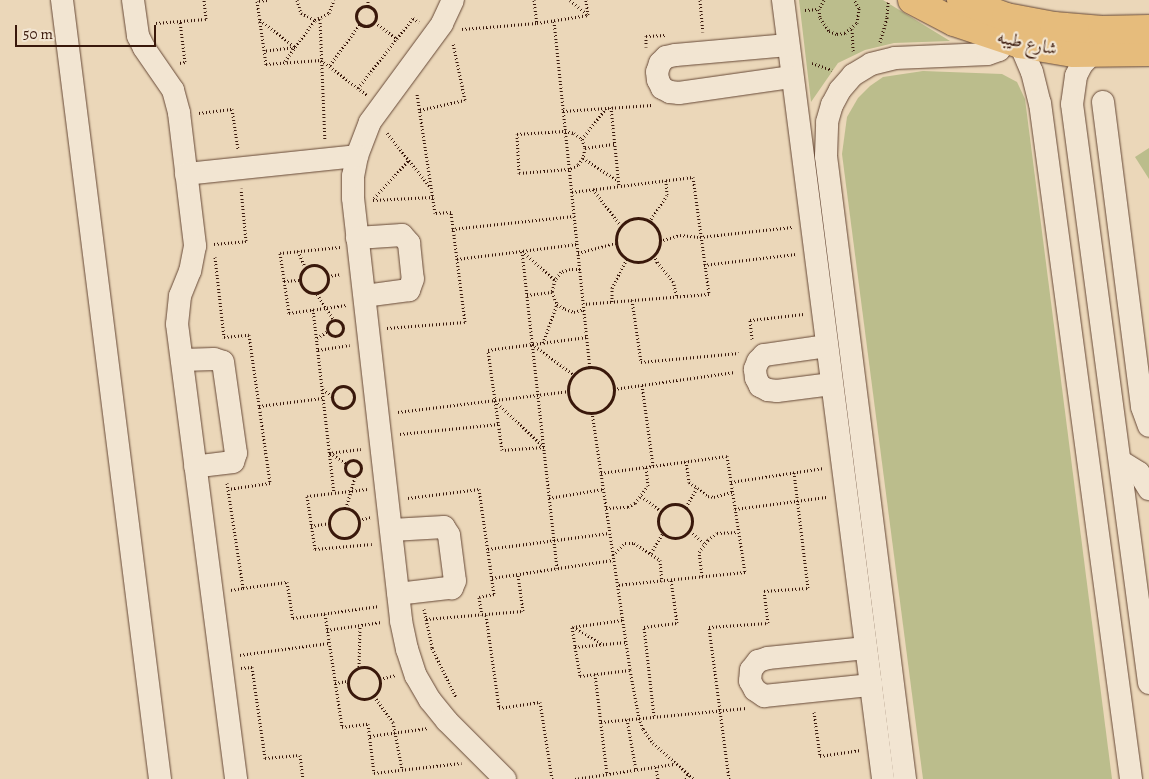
<!DOCTYPE html>
<html>
<head>
<meta charset="utf-8">
<style>
	body { margin:0 }
	#map { position:relative; width:1149px; height:779px; overflow:hidden; background:#ebd7b9; font-family:Alegreya,Amiri,serif }
	div>[style] { position:absolute }
	.green>* { inset:0; background:#bbbd8c }
	.path>* { height:3px; margin-top:-1.5px; transform-origin:0; background:repeating-linear-gradient(90deg,#39180b 0 1px,transparent 0 3.5px) }
	.path>.ring { margin:-1.5px; padding:0; box-sizing:content-box; background:none; border:3px solid #39180b; border-radius:50% }
	.roads { filter:drop-shadow(0 0 1px #664836) drop-shadow(0 0 1px #664836) }
	.minor>* { height:22px; margin:-11px; padding:0 11px; transform-origin:11px; border-radius:11px; background:#f2e5d2 }
	.major>* { height:28px; margin:-14px; padding:0 14px; transform-origin:14px; border-radius:14px; background:#e6bc7c }
	span { translate:-50% -50%; white-space:nowrap; text-align:center; line-height:1.15; -webkit-text-stroke:4.5px #f2e5d2; paint-order:stroke }
	.street-label { font-size:18px; color:#39180b }
	.scale { position:absolute; left:15px; top:25px; width:141px; height:22px; box-sizing:border-box; border:2px solid #39180b; border-top:0; padding-left:6px; font-size:15px; line-height:18px; white-space:nowrap; color:#39180b; -webkit-text-stroke:4px #f2e5d2; paint-order:stroke }
</style>
</head>
<body>
<div id="map">
	<div class="green">
		<div style="clip-path:polygon(799px 0,883px 0,950px 41px,894px 43px,865px 50px,838px 63px,811px 102px)"></div>
		<div style="clip-path:polygon(923px 71px,1002px 74px,1017px 82px,1025px 99px,1112px 779px,923px 779px,842px 154px,847px 117px,858px 98px,870px 86px,883px 77px)"></div>
		<div style="clip-path:polygon(1149px 148px,1149px 179px,1135px 157px)"></div>
	</div>
	<div class="path">
		<div style="left:267px;top:0;width:10px;rotate:174deg"></div>
		<div style="left:257px;top:1px;width:64px;rotate:81.9deg"></div>
		<div style="left:266px;top:64px;width:55px;rotate:-4.2deg"></div>
		<div style="left:321px;top:60px;width:58px;rotate:37.3deg"></div>
		<div style="left:297px;top:0;width:14px;rotate:73deg"></div>
		<div style="left:301px;top:13px;width:16px;rotate:27deg"></div>
		<div style="left:315px;top:20px;width:16px;rotate:-27deg"></div>
		<div style="left:329px;top:13px;width:14px;rotate:-69deg"></div>
		<div style="left:534px;top:0;width:23px;rotate:83deg"></div>
		<div style="left:570px;top:0;width:23px;rotate:40deg"></div>
		<div style="left:700px;top:0;width:32px;rotate:85deg"></div>
		<div style="left:824px;top:0;width:10px;rotate:119deg"></div>
		<div style="left:819px;top:9px;width:9px;rotate:84deg"></div>
		<div style="left:820px;top:18px;width:16px;rotate:55deg"></div>
		<div style="left:829px;top:31px;width:9px;rotate:21deg"></div>
		<div style="left:837px;top:34px;width:8px;rotate:-7deg"></div>
		<div style="left:845px;top:33px;width:16px;rotate:-40deg"></div>
		<div style="left:857px;top:23px;width:15px;rotate:-82deg"></div>
		<div style="left:859px;top:8px;width:9px;rotate:-122deg"></div>
		<div style="left:368px;top:6px;width:6px;rotate:-90deg"></div>
		<div class="ring" style="left:356px;top:6px;width:17px;height:17px"></div>
		<div style="left:805px;top:10px;width:14px;rotate:-4deg"></div>
		<div style="left:320px;top:19px;width:122px;rotate:87.7deg"></div>
		<div style="left:260px;top:20px;width:44px;rotate:37.6deg"></div>
		<div style="left:295px;top:47px;width:31px;rotate:173deg"></div>
		<div style="left:554px;top:21px;width:348px;rotate:84.1deg"></div>
		<div style="left:375px;top:22px;width:28px;rotate:38deg"></div>
		<div style="left:156px;top:23px;width:50px;rotate:-4.6deg"></div>
		<div style="left:206px;top:19px;width:19px;rotate:-96deg"></div>
		<div style="left:462px;top:29px;width:75px;rotate:-4.6deg"></div>
		<div style="left:537px;top:23px;width:52px;rotate:-8.9deg"></div>
		<div style="left:588px;top:15px;width:15px;rotate:-98deg"></div>
		<div style="left:852px;top:29px;width:22px;rotate:87deg"></div>
		<div style="left:880px;top:42px;width:26px;rotate:-74deg"></div>
		<div style="left:887px;top:17px;width:15px;rotate:-86deg"></div>
		<div style="left:646px;top:47px;width:11px;rotate:-90deg"></div>
		<div style="left:646px;top:36px;width:20px;rotate:-3deg"></div>
		<div style="left:285px;top:61px;width:51px;rotate:-53.8deg"></div>
		<div style="left:180px;top:63px;width:5px;rotate:-11deg"></div>
		<div style="left:185px;top:62px;width:41px;rotate:-97deg"></div>
		<div style="left:812px;top:63px;width:21px;rotate:19deg"></div>
		<div style="left:330px;top:65px;width:51px;rotate:-53.8deg"></div>
		<div style="left:358px;top:88px;width:89px;rotate:-51.8deg"></div>
		<div style="left:413px;top:18px;width:7px;rotate:34deg"></div>
		<div style="left:611px;top:107px;width:79px;rotate:84.2deg"></div>
		<div style="left:420px;top:110px;width:46px;rotate:-12.5deg"></div>
		<div style="left:465px;top:100px;width:58px;rotate:-101.9deg"></div>
		<div style="left:563px;top:111px;width:89px;rotate:-3.9deg"></div>
		<div style="left:199px;top:113px;width:33px;rotate:-7deg"></div>
		<div style="left:232px;top:109px;width:40px;rotate:81.5deg"></div>
		<div style="left:565px;top:131px;width:9px;rotate:13deg"></div>
		<div style="left:574px;top:133px;width:10px;rotate:37deg"></div>
		<div style="left:582px;top:139px;width:9px;rotate:72deg"></div>
		<div style="left:585px;top:148px;width:10px;rotate:101deg"></div>
		<div style="left:583px;top:158px;width:9px;rotate:126deg"></div>
		<div style="left:578px;top:165px;width:10px;rotate:156deg"></div>
		<div style="left:569px;top:169px;width:50px;rotate:175.4deg"></div>
		<div style="left:519px;top:173px;width:39px;rotate:-93deg"></div>
		<div style="left:517px;top:134px;width:48px;rotate:-3.6deg"></div>
		<div style="left:387px;top:133px;width:70px;rotate:51.3deg"></div>
		<div style="left:582px;top:139px;width:39px;rotate:-52deg"></div>
		<div style="left:585px;top:148px;width:30px;rotate:-8deg"></div>
		<div style="left:583px;top:158px;width:42px;rotate:33.3deg"></div>
		<div style="left:593px;top:189px;width:46px;rotate:52.9deg"></div>
		<div style="left:572px;top:192px;width:122px;rotate:-7.1deg"></div>
		<div style="left:693px;top:177px;width:118px;rotate:82.2deg"></div>
		<div style="left:709px;top:294px;width:126px;rotate:175.5deg"></div>
		<div style="left:374px;top:198px;width:52px;rotate:-47.4deg"></div>
		<div style="left:373px;top:200px;width:60px;rotate:-2.9deg"></div>
		<div class="ring" style="left:616px;top:218px;width:41px;height:41px"></div>
		<div style="left:649px;top:222px;width:32px;rotate:-56deg"></div>
		<div style="left:667px;top:195px;width:15px;rotate:-94deg"></div>
		<div style="left:452px;top:229px;width:123px;rotate:-6.1deg"></div>
		<div style="left:660px;top:241px;width:21px;rotate:-17deg"></div>
		<div style="left:680px;top:235px;width:20px;rotate:6deg"></div>
		<div style="left:700px;top:237px;width:93px;rotate:-6.2deg"></div>
		<div style="left:214px;top:244px;width:32px;rotate:-5deg"></div>
		<div style="left:246px;top:241px;width:53px;rotate:-95.4deg"></div>
		<div style="left:340px;top:247px;width:60px;rotate:174.3deg"></div>
		<div style="left:280px;top:253px;width:61px;rotate:81.5deg"></div>
		<div style="left:289px;top:313px;width:58px;rotate:-8deg"></div>
		<div style="left:298px;top:251px;width:17px;rotate:66deg"></div>
		<div style="left:522px;top:251px;width:319px;rotate:83.7deg"></div>
		<div style="left:522px;top:251px;width:44px;rotate:41.3deg"></div>
		<div style="left:578px;top:253px;width:39px;rotate:-15deg"></div>
		<div style="left:654px;top:255px;width:8px;rotate:67deg"></div>
		<div style="left:657px;top:262px;width:25px;rotate:50deg"></div>
		<div style="left:673px;top:281px;width:16px;rotate:76deg"></div>
		<div style="left:215px;top:257px;width:81px;rotate:83.6deg"></div>
		<div style="left:457px;top:259px;width:121px;rotate:-7.1deg"></div>
		<div class="ring" style="left:300px;top:265px;width:25px;height:25px"></div>
		<div style="left:704px;top:265px;width:93px;rotate:-6.8deg"></div>
		<div style="left:580px;top:269px;width:10px;rotate:180deg"></div>
		<div style="left:570px;top:269px;width:9px;rotate:162deg"></div>
		<div style="left:561px;top:272px;width:10px;rotate:127deg"></div>
		<div style="left:555px;top:280px;width:12px;rotate:104deg"></div>
		<div style="left:552px;top:292px;width:13px;rotate:67deg"></div>
		<div style="left:557px;top:304px;width:9px;rotate:32deg"></div>
		<div style="left:565px;top:309px;width:9px;rotate:18deg"></div>
		<div style="left:574px;top:312px;width:10px;rotate:-17deg"></div>
		<div style="left:328px;top:276px;width:14px;rotate:-8deg"></div>
		<div style="left:284px;top:281px;width:15px;rotate:-4deg"></div>
		<div style="left:317px;top:294px;width:31px;rotate:57deg"></div>
		<div style="left:527px;top:295px;width:25px;rotate:-7deg"></div>
		<div style="left:632px;top:300px;width:63px;rotate:81.7deg"></div>
		<div style="left:641px;top:362px;width:98px;rotate:-5.2deg"></div>
		<div style="left:612px;top:302px;width:14px;rotate:-90deg"></div>
		<div style="left:612px;top:288px;width:33px;rotate:-63deg"></div>
		<div style="left:313px;top:309px;width:185px;rotate:83.5deg"></div>
		<div class="ring" style="left:327px;top:320px;width:13px;height:13px"></div>
		<div style="left:387px;top:328px;width:78px;rotate:-4.4deg"></div>
		<div style="left:465px;top:322px;width:111px;rotate:-97.3deg"></div>
		<div style="left:451px;top:212px;width:16px;rotate:176deg"></div>
		<div style="left:435px;top:213px;width:120px;rotate:-98.6deg"></div>
		<div style="left:224px;top:337px;width:25px;rotate:-5deg"></div>
		<div style="left:249px;top:335px;width:149px;rotate:81.9deg"></div>
		<div style="left:270px;top:483px;width:42px;rotate:171.9deg"></div>
		<div style="left:317px;top:338px;width:13px;rotate:-32deg"></div>
		<div style="left:752px;top:339px;width:19px;rotate:-96deg"></div>
		<div style="left:750px;top:320px;width:54px;rotate:-6.3deg"></div>
		<div style="left:543px;top:343px;width:41px;rotate:-70.3deg"></div>
		<div style="left:532px;top:344px;width:52px;rotate:36.4deg"></div>
		<div style="left:318px;top:350px;width:32px;rotate:-9deg"></div>
		<div class="ring" style="left:568px;top:367px;width:43px;height:43px"></div>
		<div style="left:642px;top:385px;width:81px;rotate:82.2deg"></div>
		<div class="ring" style="left:332px;top:386px;width:19px;height:19px"></div>
		<div style="left:323px;top:389px;width:11px;rotate:38deg"></div>
		<div style="left:614px;top:389px;width:122px;rotate:-8deg"></div>
		<div style="left:495px;top:401px;width:66px;rotate:43.2deg"></div>
		<div style="left:259px;top:406px;width:64px;rotate:-7.1deg"></div>
		<div style="left:398px;top:412px;width:171px;rotate:-7deg"></div>
		<div style="left:592px;top:412px;width:261px;rotate:81.6deg"></div>
		<div style="left:630px;top:670px;width:49px;rotate:79.4deg"></div>
		<div style="left:639px;top:718px;width:12px;rotate:70deg"></div>
		<div style="left:643px;top:729px;width:17px;rotate:54deg"></div>
		<div style="left:653px;top:743px;width:55px;rotate:41.3deg"></div>
		<div style="left:400px;top:434px;width:99px;rotate:-5.8deg"></div>
		<div style="left:544px;top:447px;width:42px;rotate:175.9deg"></div>
		<div style="left:502px;top:450px;width:101px;rotate:-98deg"></div>
		<div style="left:488px;top:350px;width:100px;rotate:-7.5deg"></div>
		<div style="left:329px;top:453px;width:32px;rotate:-7deg"></div>
		<div style="left:330px;top:453px;width:19px;rotate:32deg"></div>
		<div class="ring" style="left:345px;top:460px;width:13px;height:13px"></div>
		<div style="left:686px;top:461px;width:21px;rotate:82deg"></div>
		<div style="left:689px;top:482px;width:24px;rotate:36deg"></div>
		<div style="left:708px;top:496px;width:6px;rotate:9deg"></div>
		<div style="left:714px;top:497px;width:19px;rotate:-16deg"></div>
		<div style="left:601px;top:473px;width:127px;rotate:-7.7deg"></div>
		<div style="left:727px;top:456px;width:117px;rotate:81.2deg"></div>
		<div style="left:745px;top:572px;width:129px;rotate:174.2deg"></div>
		<div style="left:731px;top:482px;width:94px;rotate:-8.6deg"></div>
		<div style="left:227px;top:483px;width:106px;rotate:81.3deg"></div>
		<div style="left:243px;top:588px;width:44px;rotate:-7.8deg"></div>
		<div style="left:287px;top:582px;width:36px;rotate:81deg"></div>
		<div style="left:293px;top:618px;width:87px;rotate:-7.9deg"></div>
		<div style="left:367px;top:489px;width:60px;rotate:173.3deg"></div>
		<div style="left:307px;top:496px;width:54px;rotate:81.4deg"></div>
		<div style="left:315px;top:549px;width:57px;rotate:-5deg"></div>
		<div style="left:641px;top:496px;width:25px;rotate:37deg"></div>
		<div style="left:408px;top:498px;width:72px;rotate:-7.2deg"></div>
		<div style="left:479px;top:489px;width:106px;rotate:81.9deg"></div>
		<div style="left:494px;top:594px;width:15px;rotate:169deg"></div>
		<div style="left:479px;top:597px;width:18px;rotate:81deg"></div>
		<div style="left:549px;top:498px;width:55px;rotate:-9.5deg"></div>
		<div class="ring" style="left:658px;top:504px;width:31px;height:31px"></div>
		<div style="left:686px;top:507px;width:22px;rotate:-60deg"></div>
		<div class="ring" style="left:329px;top:508px;width:27px;height:27px"></div>
		<div style="left:346px;top:508px;width:33px;rotate:-74deg"></div>
		<div style="left:606px;top:508px;width:22px;rotate:-3deg"></div>
		<div style="left:628px;top:507px;width:8px;rotate:-30deg"></div>
		<div style="left:635px;top:503px;width:21px;rotate:-53deg"></div>
		<div style="left:648px;top:486px;width:20px;rotate:-96deg"></div>
		<div style="left:735px;top:509px;width:92px;rotate:-7.5deg"></div>
		<div style="left:359px;top:520px;width:12px;rotate:-14deg"></div>
		<div style="left:311px;top:526px;width:18px;rotate:-9deg"></div>
		<div style="left:690px;top:531px;width:20px;rotate:41deg"></div>
		<div style="left:488px;top:549px;width:122px;rotate:-7.5deg"></div>
		<div style="left:651px;top:553px;width:23px;rotate:-59deg"></div>
		<div style="left:613px;top:555px;width:17px;rotate:-45deg"></div>
		<div style="left:625px;top:543px;width:9px"></div>
		<div style="left:634px;top:543px;width:31px;rotate:33deg"></div>
		<div style="left:660px;top:560px;width:21px;rotate:85deg"></div>
		<div style="left:702px;top:576px;width:24px;rotate:-97deg"></div>
		<div style="left:699px;top:552px;width:15px;rotate:-53deg"></div>
		<div style="left:708px;top:540px;width:11px;rotate:-38deg"></div>
		<div style="left:717px;top:533px;width:21px;rotate:-3deg"></div>
		<div style="left:492px;top:578px;width:122px;rotate:-8.5deg"></div>
		<div style="left:231px;top:590px;width:12px;rotate:-9deg"></div>
		<div style="left:424px;top:609px;width:40px;rotate:78deg"></div>
		<div style="left:432px;top:648px;width:55px;rotate:63.9deg"></div>
		<div style="left:325px;top:614px;width:114px;rotate:81.4deg"></div>
		<div style="left:342px;top:727px;width:26px;rotate:-7deg"></div>
		<div style="left:368px;top:724px;width:49px;rotate:83deg"></div>
		<div style="left:374px;top:773px;width:88px;rotate:-6.6deg"></div>
		<div style="left:486px;top:615px;width:94px;rotate:82deg"></div>
		<div style="left:499px;top:708px;width:41px;rotate:-8.3deg"></div>
		<div style="left:540px;top:702px;width:78px;rotate:81.1deg"></div>
		<div style="left:426px;top:619px;width:97px;rotate:-4.7deg"></div>
		<div style="left:523px;top:611px;width:37px;rotate:-98deg"></div>
		<div style="left:622px;top:620px;width:50px;rotate:172deg"></div>
		<div style="left:572px;top:627px;width:20px;rotate:81deg"></div>
		<div style="left:575px;top:647px;width:29px;rotate:80deg"></div>
		<div style="left:580px;top:676px;width:50px;rotate:-6.8deg"></div>
		<div style="left:573px;top:627px;width:34px;rotate:30deg"></div>
		<div style="left:327px;top:630px;width:55px;rotate:-8.4deg"></div>
		<div style="left:575px;top:647px;width:51px;rotate:-5.6deg"></div>
		<div style="left:240px;top:655px;width:90px;rotate:-7.7deg"></div>
		<div style="left:359px;top:667px;width:41px;rotate:-88.6deg"></div>
		<div class="ring" style="left:348px;top:667px;width:29px;height:29px"></div>
		<div style="left:241px;top:668px;width:11px;rotate:-5deg"></div>
		<div style="left:252px;top:667px;width:92px;rotate:81.9deg"></div>
		<div style="left:265px;top:758px;width:35px;rotate:-5deg"></div>
		<div style="left:300px;top:755px;width:24px;rotate:83deg"></div>
		<div style="left:595px;top:674px;width:101px;rotate:83.2deg"></div>
		<div style="left:380px;top:679px;width:16px;rotate:-14deg"></div>
		<div style="left:335px;top:683px;width:13px;rotate:-9deg"></div>
		<div style="left:374px;top:696px;width:32px;rotate:54deg"></div>
		<div style="left:393px;top:722px;width:48px;rotate:79.2deg"></div>
		<div style="left:814px;top:712px;width:44px;rotate:82.2deg"></div>
		<div style="left:820px;top:756px;width:41px;rotate:-8.3deg"></div>
		<div style="left:654px;top:716px;width:90px;rotate:-96.4deg"></div>
		<div style="left:644px;top:627px;width:33px;rotate:-7deg"></div>
		<div style="left:677px;top:623px;width:43px;rotate:-97.9deg"></div>
		<div style="left:627px;top:719px;width:52px;rotate:80deg"></div>
		<div style="left:601px;top:722px;width:146px;rotate:-5.5deg"></div>
		<div style="left:370px;top:736px;width:59px;rotate:-7.9deg"></div>
		<div style="left:656px;top:767px;width:12px;rotate:81deg"></div>
		<div style="left:575px;top:779px;width:100px;rotate:-8.6deg"></div>
		<div style="left:686px;top:779px;width:5px;rotate:-68deg"></div>
		<div style="left:729px;top:779px;width:153px;rotate:-97.5deg"></div>
		<div style="left:709px;top:627px;width:59px;rotate:-3.9deg"></div>
		<div style="left:768px;top:623px;width:32px;rotate:-97deg"></div>
		<div style="left:764px;top:591px;width:44px;rotate:-3.9deg"></div>
		<div style="left:808px;top:588px;width:117px;rotate:-96.9deg"></div>
	</div>
	<div class="roads">
		<div class="minor">
			<div style="left:62px;top:0;width:785px;rotate:82.83deg"></div>
			<div style="left:133px;top:0;width:36px;rotate:82deg"></div>
			<div style="left:138px;top:36px;width:13px;rotate:63deg"></div>
			<div style="left:144px;top:48px;width:51px;rotate:55.4deg"></div>
			<div style="left:173px;top:90px;width:24px;rotate:75deg"></div>
			<div style="left:179px;top:113px;width:134px;rotate:83.1deg"></div>
			<div style="left:195px;top:246px;width:25px;rotate:101deg"></div>
			<div style="left:190px;top:271px;width:27px;rotate:112deg"></div>
			<div style="left:180px;top:296px;width:28px;rotate:96deg"></div>
			<div style="left:177px;top:324px;width:459px;rotate:82.6deg"></div>
			<div style="left:453px;top:0;width:26px;rotate:115deg"></div>
			<div style="left:442px;top:24px;width:122px;rotate:126.3deg"></div>
			<div style="left:370px;top:122px;width:36px;rotate:111deg"></div>
			<div style="left:357px;top:156px;width:20px;rotate:101deg"></div>
			<div style="left:353px;top:176px;width:22px;rotate:90deg"></div>
			<div style="left:353px;top:198px;width:426px;rotate:83.5deg"></div>
			<div style="left:401px;top:621px;width:29px;rotate:78deg"></div>
			<div style="left:407px;top:649px;width:28px;rotate:72deg"></div>
			<div style="left:416px;top:676px;width:28px;rotate:60deg"></div>
			<div style="left:430px;top:700px;width:27px;rotate:51deg"></div>
			<div style="left:447px;top:721px;width:82px;rotate:45deg"></div>
			<div style="left:783px;top:0;width:785px;rotate:82.68deg"></div>
			<div style="left:1020px;top:44px;width:30px;rotate:67deg"></div>
			<div style="left:1032px;top:72px;width:32px;rotate:76deg"></div>
			<div style="left:1040px;top:103px;width:682px;rotate:82.33deg"></div>
			<div style="left:788px;top:45px;width:113px;rotate:174.9deg"></div>
			<div style="left:675px;top:55px;width:9px;rotate:167deg"></div>
			<div style="left:666px;top:57px;width:8px;rotate:135deg"></div>
			<div style="left:660px;top:63px;width:9px;rotate:108deg"></div>
			<div style="left:657px;top:72px;width:8px;rotate:83deg"></div>
			<div style="left:658px;top:80px;width:9px;rotate:63deg"></div>
			<div style="left:662px;top:88px;width:9px;rotate:27deg"></div>
			<div style="left:670px;top:92px;width:9px;rotate:6deg"></div>
			<div style="left:679px;top:93px;width:114px;rotate:-8.1deg"></div>
			<div style="left:1092px;top:54px;width:14px;rotate:135deg"></div>
			<div style="left:1082px;top:64px;width:13px;rotate:117deg"></div>
			<div style="left:1076px;top:76px;width:28px;rotate:98deg"></div>
			<div style="left:1072px;top:104px;width:584px;rotate:82.42deg"></div>
			<div style="left:1103px;top:102px;width:307px;rotate:82.7deg"></div>
			<div style="left:1142px;top:407px;width:20px;rotate:70deg"></div>
			<div style="left:186px;top:174px;width:172px;rotate:-6deg"></div>
			<div style="left:357px;top:238px;width:45px;rotate:-3.8deg"></div>
			<div style="left:402px;top:235px;width:11px;rotate:49deg"></div>
			<div style="left:409px;top:243px;width:36px;rotate:84deg"></div>
			<div style="left:413px;top:279px;width:12px;rotate:110deg"></div>
			<div style="left:409px;top:290px;width:44px;rotate:172.2deg"></div>
			<div style="left:827px;top:346px;width:64px;rotate:171.9deg"></div>
			<div style="left:764px;top:355px;width:8px;rotate:135deg"></div>
			<div style="left:758px;top:361px;width:9px;rotate:111deg"></div>
			<div style="left:755px;top:369px;width:9px;rotate:84deg"></div>
			<div style="left:756px;top:378px;width:9px;rotate:63deg"></div>
			<div style="left:760px;top:386px;width:9px;rotate:27deg"></div>
			<div style="left:768px;top:390px;width:9px;rotate:6deg"></div>
			<div style="left:777px;top:391px;width:55px;rotate:-7.3deg"></div>
			<div style="left:182px;top:360px;width:32px;rotate:-2deg"></div>
			<div style="left:214px;top:359px;width:9px;rotate:18deg"></div>
			<div style="left:223px;top:362px;width:92px;rotate:81.9deg"></div>
			<div style="left:236px;top:453px;width:9px;rotate:108deg"></div>
			<div style="left:233px;top:462px;width:38px;rotate:173deg"></div>
			<div style="left:1120px;top:461px;width:22px;rotate:32deg"></div>
			<div style="left:1139px;top:473px;width:19px;rotate:58deg"></div>
			<div style="left:392px;top:530px;width:52px;rotate:-3.3deg"></div>
			<div style="left:444px;top:527px;width:9px;rotate:58deg"></div>
			<div style="left:449px;top:535px;width:46px;rotate:82.6deg"></div>
			<div style="left:455px;top:581px;width:8px;rotate:113deg"></div>
			<div style="left:452px;top:588px;width:4px;rotate:180deg"></div>
			<div style="left:448px;top:588px;width:50px;rotate:173.2deg"></div>
			<div style="left:866px;top:648px;width:99px;rotate:174.2deg"></div>
			<div style="left:768px;top:658px;width:10px;rotate:163deg"></div>
			<div style="left:758px;top:661px;width:11px;rotate:128deg"></div>
			<div style="left:751px;top:670px;width:11px;rotate:95deg"></div>
			<div style="left:750px;top:681px;width:10px;rotate:61deg"></div>
			<div style="left:755px;top:690px;width:11px;rotate:34deg"></div>
			<div style="left:764px;top:696px;width:108px;rotate:-5.9deg"></div>
			<div style="left:905px;top:779px;width:628px;rotate:-97.23deg"></div>
			<div style="left:826px;top:156px;width:34px;rotate:-88deg"></div>
			<div style="left:827px;top:122px;width:18px;rotate:-74deg"></div>
			<div style="left:832px;top:105px;width:17px;rotate:-62deg"></div>
			<div style="left:840px;top:90px;width:20px;rotate:-49deg"></div>
			<div style="left:853px;top:75px;width:21px;rotate:-31deg"></div>
			<div style="left:871px;top:64px;width:25px;rotate:-14deg"></div>
			<div style="left:895px;top:58px;width:93px;rotate:-2.5deg"></div>
			<div style="left:988px;top:54px;width:12px;rotate:-20deg"></div>
			<div style="left:999px;top:50px;width:12px;rotate:-55deg"></div>
		</div>
		<div class="major">
			<div style="left:912px;top:0;width:47px;rotate:27.6deg"></div>
			<div style="left:954px;top:22px;width:70px;rotate:18.4deg"></div>
			<div style="left:1020px;top:44px;width:55px;rotate:9.5deg"></div>
			<div style="left:1074px;top:53px;width:75px;rotate:-0.8deg"></div>
			<div style="left:961px;top:0;width:48px;rotate:20.7deg"></div>
			<div style="left:1006px;top:17px;width:49px;rotate:10.6deg"></div>
			<div style="left:1054px;top:26px;width:48px;rotate:4.8deg"></div>
			<div style="left:1102px;top:30px;width:47px;rotate:-1.2deg"></div>
		</div>
	</div>
	<div class="street-label">
		<span style="left:1027px;top:43px;rotate:12deg">شارع طيبه</span>
	</div>
	<div class="scale">50 m</div>
</div>
</body>
</html>
